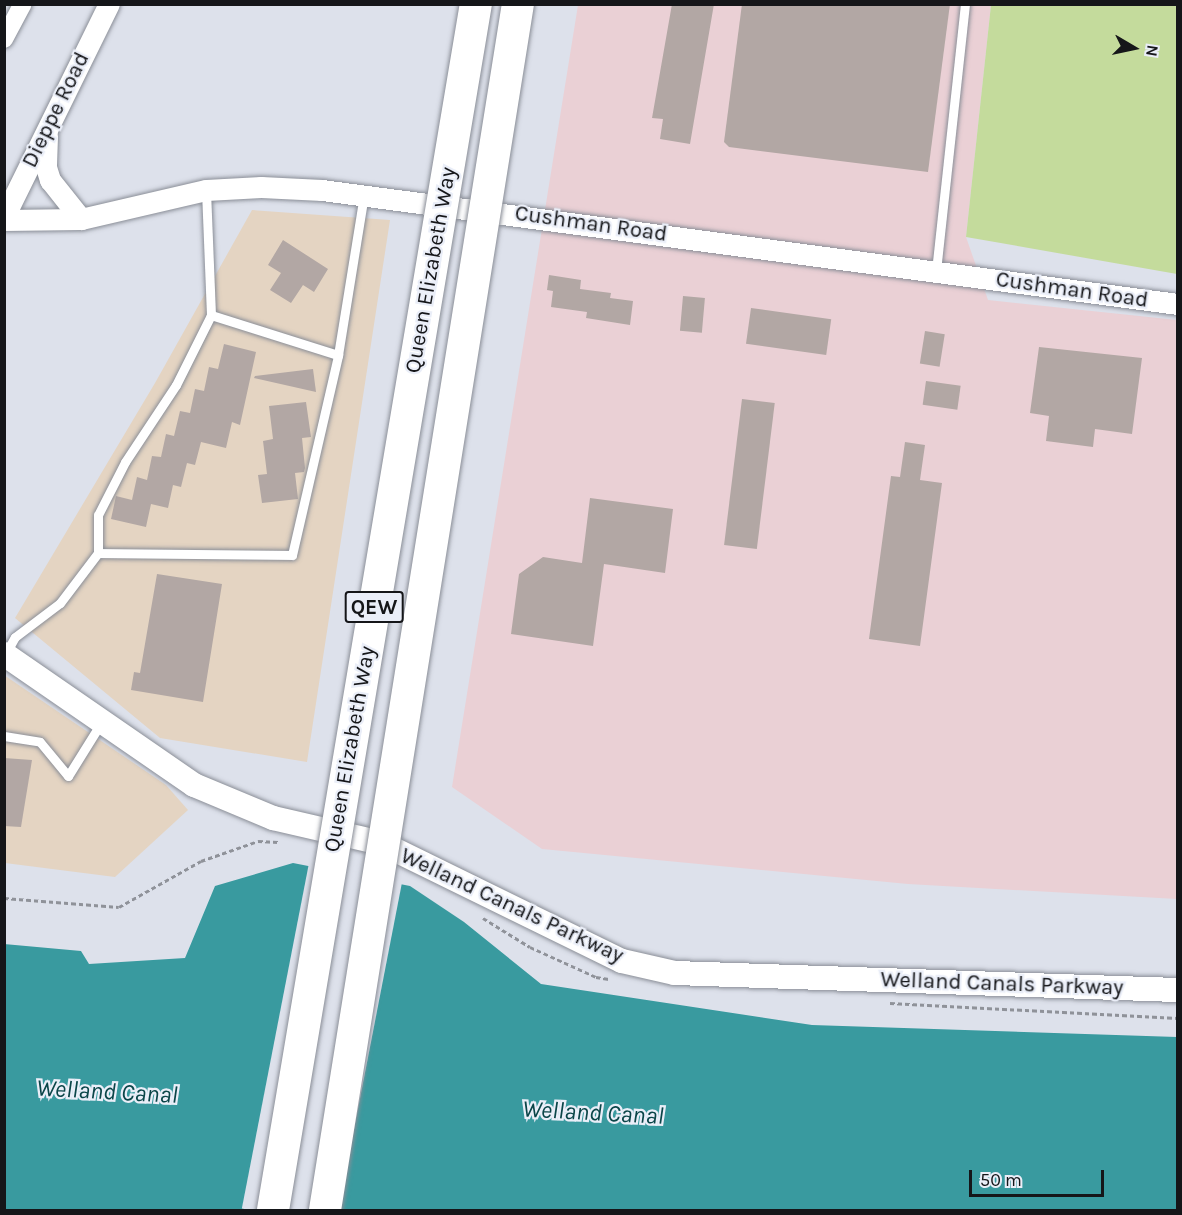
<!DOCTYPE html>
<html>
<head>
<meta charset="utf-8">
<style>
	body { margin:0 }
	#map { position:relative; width:1182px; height:1215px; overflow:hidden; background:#dde1eb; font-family:Karla,sans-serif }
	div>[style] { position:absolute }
	.commercial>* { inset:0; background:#e4d4c2 }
	.industrial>* { inset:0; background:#ead0d5 }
	.green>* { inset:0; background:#c4db9c }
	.water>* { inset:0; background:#399a9f }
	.pier>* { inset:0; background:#dde1eb; transform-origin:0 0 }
	.building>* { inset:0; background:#b2a7a4; transform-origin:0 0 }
	.path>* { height:3px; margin-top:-1.5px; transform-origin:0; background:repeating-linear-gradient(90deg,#8f9299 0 4.5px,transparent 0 7.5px) }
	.roads { filter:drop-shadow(0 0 2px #8a8e97) drop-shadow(0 0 2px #8a8e97) }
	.service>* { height:9px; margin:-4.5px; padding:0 4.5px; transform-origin:4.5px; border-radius:4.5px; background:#fff }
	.minor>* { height:18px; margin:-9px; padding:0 9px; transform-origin:9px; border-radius:9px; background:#fff }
	.tertiary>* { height:21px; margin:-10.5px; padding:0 10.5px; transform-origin:10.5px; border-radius:10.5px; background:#fff }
	.secondary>* { height:24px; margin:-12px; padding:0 12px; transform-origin:12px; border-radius:12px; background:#fff }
	.bridges { filter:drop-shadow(0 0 2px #8a8e97) drop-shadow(0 0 2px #8a8e97) }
	.motorway-bridge>* { height:32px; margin:-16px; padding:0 16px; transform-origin:16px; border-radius:16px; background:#fff }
	span { translate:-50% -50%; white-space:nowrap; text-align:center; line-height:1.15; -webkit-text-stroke:4.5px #eaeef8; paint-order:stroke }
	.shield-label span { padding:2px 4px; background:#eaeef8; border:2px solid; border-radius:4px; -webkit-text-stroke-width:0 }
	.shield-label { font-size:21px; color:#151619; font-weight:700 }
	.street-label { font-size:22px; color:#151619 }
	.water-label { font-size:24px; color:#0a4548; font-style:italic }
	.frame { position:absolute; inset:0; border:6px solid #151619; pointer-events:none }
	.north { position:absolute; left:1104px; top:18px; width:60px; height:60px; -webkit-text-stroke:4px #eaeef8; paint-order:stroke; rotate:99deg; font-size:16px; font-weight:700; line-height:24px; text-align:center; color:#151619 }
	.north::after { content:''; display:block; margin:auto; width:21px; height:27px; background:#151619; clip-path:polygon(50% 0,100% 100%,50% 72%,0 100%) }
	.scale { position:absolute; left:969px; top:1170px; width:135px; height:27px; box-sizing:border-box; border:3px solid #151619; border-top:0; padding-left:8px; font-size:18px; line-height:21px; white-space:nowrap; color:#151619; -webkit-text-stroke:4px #eaeef8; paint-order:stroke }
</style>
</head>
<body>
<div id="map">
	<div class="commercial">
		<div style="clip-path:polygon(252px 210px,390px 220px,307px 762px,160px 738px,15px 618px,155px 383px)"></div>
		<div style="clip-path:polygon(4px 675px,166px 785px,188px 810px,115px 877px,5px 863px)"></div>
	</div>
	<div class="industrial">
		<div style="clip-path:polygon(578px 5px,991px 5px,966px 237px,988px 300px,1177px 320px,1177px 899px,908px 884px,542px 849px,452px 787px)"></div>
	</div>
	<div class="green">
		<div style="clip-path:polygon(991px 5px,1177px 5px,1177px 274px,966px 237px)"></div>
	</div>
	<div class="water">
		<div style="clip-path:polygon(293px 863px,410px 886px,464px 922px,541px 984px,812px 1025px,1177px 1037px,1177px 1210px,5px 1210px,4px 944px,81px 951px,89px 964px,185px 958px,215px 886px)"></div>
	</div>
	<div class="pier">
		<div style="left:309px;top:863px;width:95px;height:352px;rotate:11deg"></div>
	</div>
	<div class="building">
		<div style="clip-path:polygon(672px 4px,714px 4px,690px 144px,660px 139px,663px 119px,652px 118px)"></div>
		<div style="clip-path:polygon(742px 4px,950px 4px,928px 172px,729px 147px,724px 142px)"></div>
		<div style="clip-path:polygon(283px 240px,328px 269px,314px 292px,303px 285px,291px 303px,270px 290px,281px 273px,268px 265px)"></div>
		<div style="clip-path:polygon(549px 275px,581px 280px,580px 289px,611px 293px,610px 298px,633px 301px,630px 325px,586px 318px,587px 312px,551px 307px,553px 291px,547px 290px)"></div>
		<div style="left:683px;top:296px;width:22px;height:35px;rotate:5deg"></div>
		<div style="left:751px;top:308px;width:81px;height:36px;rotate:8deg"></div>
		<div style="left:925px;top:331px;width:20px;height:33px;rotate:9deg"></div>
		<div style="clip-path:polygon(224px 344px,256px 352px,240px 425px,232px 422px,226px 448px,201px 442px,195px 465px,187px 463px,181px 487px,173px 485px,168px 508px,151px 504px,146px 527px,111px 519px,116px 496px,132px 500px,137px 477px,147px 480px,152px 456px,161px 457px,166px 434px,174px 436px,180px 411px,190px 413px,195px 389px,204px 391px,209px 367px,218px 369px)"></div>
		<div style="clip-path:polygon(1039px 347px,1142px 358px,1132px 434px,1095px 429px,1093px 447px,1046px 441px,1049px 416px,1030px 413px)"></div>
		<div style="clip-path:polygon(313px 369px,316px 392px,254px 378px,255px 376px)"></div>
		<div style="left:926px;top:381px;width:35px;height:24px;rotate:8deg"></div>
		<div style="left:742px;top:399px;width:33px;height:147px;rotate:7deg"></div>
		<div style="clip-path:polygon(306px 402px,311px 437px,302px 438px,305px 468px,304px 472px,295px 473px,298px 499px,262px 503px,258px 475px,267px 474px,263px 441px,273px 439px,269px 406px)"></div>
		<div style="clip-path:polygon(905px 442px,925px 445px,920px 480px,942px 483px,920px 646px,869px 639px,891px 476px,900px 477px)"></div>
		<div style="clip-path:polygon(590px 498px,673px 509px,665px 573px,604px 564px,593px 646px,511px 634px,519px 574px,543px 557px,582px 563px)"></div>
		<div style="clip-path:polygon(157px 574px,222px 584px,203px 702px,131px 690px,134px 672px,140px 673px)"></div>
		<div style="clip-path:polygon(4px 758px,32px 760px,21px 827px,4px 826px)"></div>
	</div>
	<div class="path">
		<div style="left:4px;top:898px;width:115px;rotate:4.5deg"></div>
		<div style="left:119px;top:907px;width:94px;rotate:-29.3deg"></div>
		<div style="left:201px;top:861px;width:60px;rotate:-19.3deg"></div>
		<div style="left:258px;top:841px;width:20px;rotate:3deg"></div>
		<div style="left:483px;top:918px;width:55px;rotate:31.7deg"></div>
		<div style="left:530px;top:947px;width:72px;rotate:24.4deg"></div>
		<div style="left:596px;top:977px;width:13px;rotate:9deg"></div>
		<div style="left:890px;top:1003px;width:288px;rotate:3deg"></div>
	</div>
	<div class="roads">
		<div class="service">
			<div style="left:936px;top:271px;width:269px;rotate:-83.8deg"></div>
			<div style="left:211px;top:315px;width:133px;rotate:17.5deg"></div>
			<div style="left:98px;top:553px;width:194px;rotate:0.6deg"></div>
			<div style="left:292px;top:555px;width:205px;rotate:-77deg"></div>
			<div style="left:338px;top:355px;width:163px;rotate:-80.8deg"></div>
			<div style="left:6px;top:653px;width:18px;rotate:-61deg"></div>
			<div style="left:15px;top:637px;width:56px;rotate:-37.1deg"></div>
			<div style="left:60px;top:603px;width:63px;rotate:-52.8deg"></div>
			<div style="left:98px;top:553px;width:38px;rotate:-90deg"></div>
			<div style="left:98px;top:515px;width:59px;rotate:-63deg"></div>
			<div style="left:125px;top:462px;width:92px;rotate:-56.5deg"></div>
			<div style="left:176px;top:385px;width:78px;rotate:-63.4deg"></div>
			<div style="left:211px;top:315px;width:125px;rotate:-92.3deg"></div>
			<div style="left:4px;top:736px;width:36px;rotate:9deg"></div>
			<div style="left:40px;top:742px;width:44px;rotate:50.5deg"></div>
			<div style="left:68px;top:776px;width:62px;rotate:-58.1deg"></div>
		</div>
		<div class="minor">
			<div style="left:4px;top:39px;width:40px;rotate:-62deg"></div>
		</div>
		<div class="tertiary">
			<div style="left:47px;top:136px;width:31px;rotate:92deg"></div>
			<div style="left:46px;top:167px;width:14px;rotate:73deg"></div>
			<div style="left:50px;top:180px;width:50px;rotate:51.5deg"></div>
			<div style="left:4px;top:217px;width:237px;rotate:-63.8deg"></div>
			<div style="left:4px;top:220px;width:77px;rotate:-0.7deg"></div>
			<div style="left:81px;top:219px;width:128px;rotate:-13.1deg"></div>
			<div style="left:206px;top:190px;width:55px;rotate:-3.1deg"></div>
			<div style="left:261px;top:187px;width:61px;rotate:2.8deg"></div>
			<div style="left:322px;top:190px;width:864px;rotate:7.59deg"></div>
		</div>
		<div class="secondary">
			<div style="left:4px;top:654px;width:231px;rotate:34.6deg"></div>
			<div style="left:194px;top:785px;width:86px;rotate:22.7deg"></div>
			<div style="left:273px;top:818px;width:111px;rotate:13deg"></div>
			<div style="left:381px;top:843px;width:268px;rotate:26.1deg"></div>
			<div style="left:622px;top:961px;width:54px;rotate:12.8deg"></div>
			<div style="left:675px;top:973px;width:503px;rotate:1.94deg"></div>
		</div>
	</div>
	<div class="bridges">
		<div class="motorway-bridge">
			<div style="left:273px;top:1210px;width:1223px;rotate:-80.45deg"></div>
			<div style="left:325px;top:1210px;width:1221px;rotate:-80.91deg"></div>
		</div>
	</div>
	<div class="shield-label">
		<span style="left:374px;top:607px">QEW</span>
	</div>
	<div class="street-label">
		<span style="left:56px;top:110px;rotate:-64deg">Dieppe Road</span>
		<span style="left:591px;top:224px;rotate:8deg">Cushman Road</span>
		<span style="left:431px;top:270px;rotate:-80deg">Queen Elizabeth Way</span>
		<span style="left:1072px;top:290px;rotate:8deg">Cushman Road</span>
		<span style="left:350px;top:749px;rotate:-80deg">Queen Elizabeth Way</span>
		<span style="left:512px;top:906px;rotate:25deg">Welland Canals Parkway</span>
		<span style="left:1002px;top:984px;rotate:2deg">Welland Canals Parkway</span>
	</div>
	<div class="water-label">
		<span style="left:107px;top:1092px;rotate:3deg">Welland Canal</span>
		<span style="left:593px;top:1113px;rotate:3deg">Welland Canal</span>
	</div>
	<div class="frame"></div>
	<div class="north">N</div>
	<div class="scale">50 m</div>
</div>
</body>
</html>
